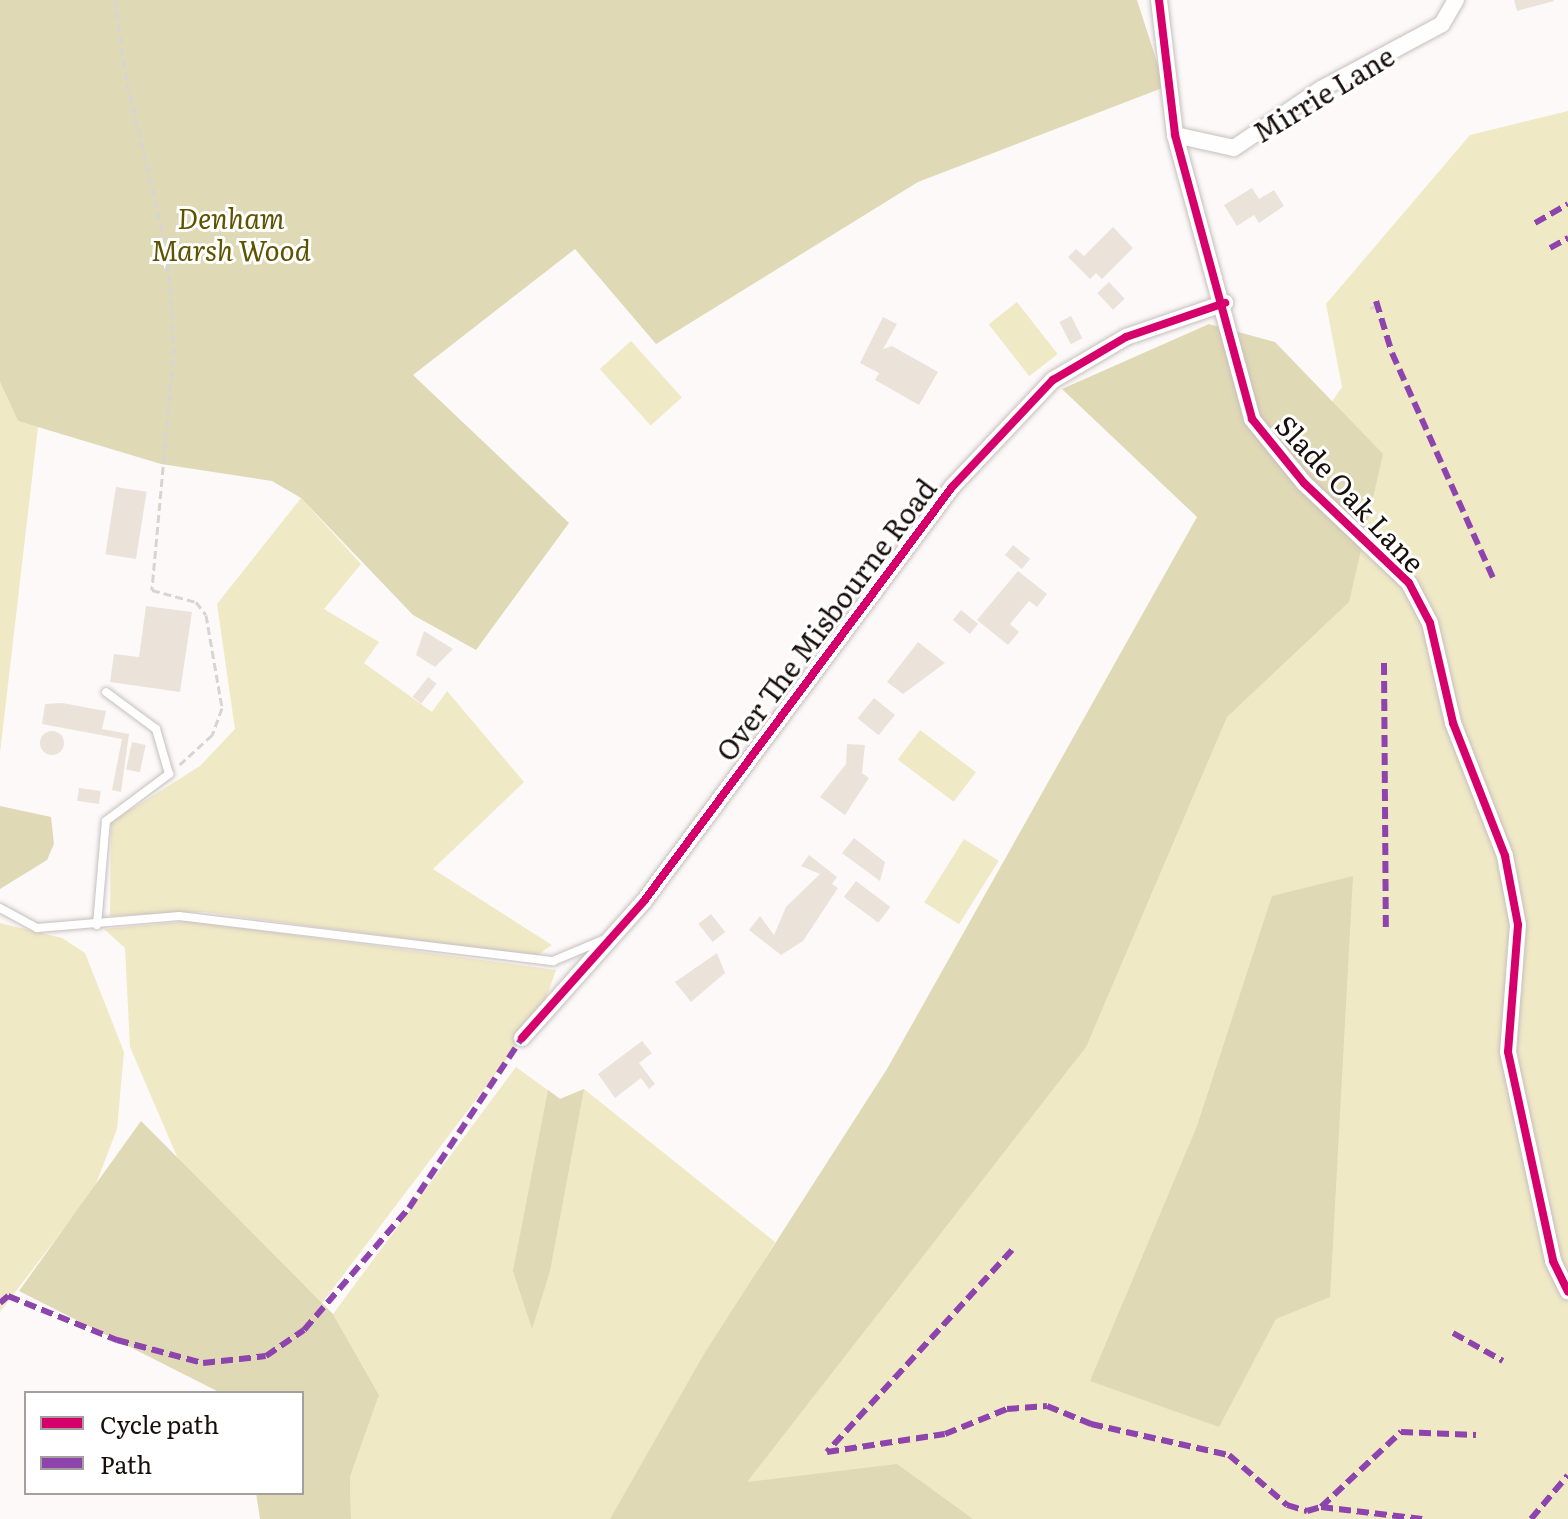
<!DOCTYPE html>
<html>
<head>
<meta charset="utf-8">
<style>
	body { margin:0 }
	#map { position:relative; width:1568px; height:1519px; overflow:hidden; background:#fcf9f8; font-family:Literata,serif }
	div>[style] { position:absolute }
	.green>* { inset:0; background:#f0e9c6; transform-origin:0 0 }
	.forest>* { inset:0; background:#e0d9b5 }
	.building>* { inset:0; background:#ebe3da; transform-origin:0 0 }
	.round { border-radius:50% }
	.path>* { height:3px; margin-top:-1.5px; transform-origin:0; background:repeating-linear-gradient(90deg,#d7d5d4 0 8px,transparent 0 12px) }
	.roads { filter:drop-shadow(0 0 2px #c6bfbd) drop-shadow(0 0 2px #c6bfbd) }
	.service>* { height:8px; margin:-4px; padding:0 4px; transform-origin:4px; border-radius:4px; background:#fffefe }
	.minor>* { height:16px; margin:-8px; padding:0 8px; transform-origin:8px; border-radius:8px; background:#fffefe }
	.quiet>* { height:6px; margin-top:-3px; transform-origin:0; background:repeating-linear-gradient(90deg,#8e44ad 0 12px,transparent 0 18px) }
	.cycleway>* { height:8px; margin:-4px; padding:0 4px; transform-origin:4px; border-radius:4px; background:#d6006c }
	span { translate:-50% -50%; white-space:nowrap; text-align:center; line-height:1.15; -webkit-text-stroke:6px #fff; paint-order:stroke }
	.street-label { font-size:28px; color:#180e0a }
	.park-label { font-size:28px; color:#5f5300; font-style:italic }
	.legend { position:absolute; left:24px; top:1391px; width:280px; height:104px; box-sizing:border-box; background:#fff; border:2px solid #a39f9d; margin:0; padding:10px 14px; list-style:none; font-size:24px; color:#180e0a }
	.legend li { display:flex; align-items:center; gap:16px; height:40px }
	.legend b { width:40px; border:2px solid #a39f9d }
</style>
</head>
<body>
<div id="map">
	<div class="green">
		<div style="clip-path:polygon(1568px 111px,1568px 1519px,614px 1519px,1048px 815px,1342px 387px,1326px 304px,1470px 135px)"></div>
		<div style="left:1017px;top:302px;width:66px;height:36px;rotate:52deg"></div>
		<div style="left:631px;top:341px;width:76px;height:42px;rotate:48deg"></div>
		<div style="clip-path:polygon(0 382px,18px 421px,38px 427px,0 753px)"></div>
		<div style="clip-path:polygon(301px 498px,361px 564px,324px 609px,379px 642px,364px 663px,432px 712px,447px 691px,524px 782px,433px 869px,552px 945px,536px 956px,204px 912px,110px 916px,111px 822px,200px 766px,235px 729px,217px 604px)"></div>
		<div style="left:920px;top:730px;width:70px;height:37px;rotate:37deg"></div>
		<div style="left:964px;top:839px;width:41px;height:75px;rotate:32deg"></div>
		<div style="clip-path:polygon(189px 921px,556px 970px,540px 1015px,322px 1303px,178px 1159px,130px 1047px,125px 948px,104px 929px)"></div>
		<div style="clip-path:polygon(0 923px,62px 938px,85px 953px,124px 1052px,117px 1129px,94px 1189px,0 1312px)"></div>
		<div style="clip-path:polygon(516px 1067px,560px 1099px,584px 1089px,775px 1242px,612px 1519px,351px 1519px,350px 1477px,379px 1395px,333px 1314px)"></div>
	</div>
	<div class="forest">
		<div style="clip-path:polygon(0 0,1137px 0,1165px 87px,918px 182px,656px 344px,575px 249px,413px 375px,569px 523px,476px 650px,413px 615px,301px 498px,272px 481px,161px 464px,18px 421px,0 382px)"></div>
		<div style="clip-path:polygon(1209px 324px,1275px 342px,1383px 454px,1349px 602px,1227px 717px,1086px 1047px,747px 1482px,897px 1464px,973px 1519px,610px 1519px,704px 1354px,887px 1069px,1197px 517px,1062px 389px)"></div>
		<div style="clip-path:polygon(0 806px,51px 817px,54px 844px,47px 860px,0 889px)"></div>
		<div style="clip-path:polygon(1353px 876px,1330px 1297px,1276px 1319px,1219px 1427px,1090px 1381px,1197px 1126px,1272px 896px)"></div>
		<div style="clip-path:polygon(584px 1089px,550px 1271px,532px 1329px,513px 1271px,548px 1090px,560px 1099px)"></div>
		<div style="clip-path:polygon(141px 1121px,333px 1314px,379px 1395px,350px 1477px,351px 1519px,260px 1519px,256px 1493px,302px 1493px,302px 1393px,221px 1393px,19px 1291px)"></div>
	</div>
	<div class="building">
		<div style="clip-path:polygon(1514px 0,1553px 0,1554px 1px,1517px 11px)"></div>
		<div style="clip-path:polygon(1252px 188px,1259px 199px,1274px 190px,1284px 206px,1259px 223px,1254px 215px,1237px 226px,1224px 205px)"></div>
		<div style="clip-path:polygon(1113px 227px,1133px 248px,1102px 279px,1096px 273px,1090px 279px,1068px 257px,1076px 249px,1084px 256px)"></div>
		<div style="left:1109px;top:282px;width:23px;height:16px;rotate:47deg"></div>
		<div style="left:1071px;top:316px;width:25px;height:13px;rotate:63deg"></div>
		<div style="clip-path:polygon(883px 317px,897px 324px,883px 349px,892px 346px,938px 372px,919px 405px,875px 380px,879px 373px,860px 363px)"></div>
		<div style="left:116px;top:487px;width:31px;height:68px;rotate:9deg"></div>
		<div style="left:1013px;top:545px;width:22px;height:13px;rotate:39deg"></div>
		<div style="clip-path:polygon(1018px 571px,1047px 594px,1037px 607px,1029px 601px,1010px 624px,1019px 632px,1008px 645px,977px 620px)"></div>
		<div style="clip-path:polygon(146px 606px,192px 612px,180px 692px,110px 682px,114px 654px,139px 657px)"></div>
		<div style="left:961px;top:610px;width:22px;height:13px;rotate:39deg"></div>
		<div style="clip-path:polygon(424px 631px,453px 649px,435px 667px,416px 655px)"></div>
		<div style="clip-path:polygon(918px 642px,945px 663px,903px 694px,887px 682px)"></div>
		<div style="left:428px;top:677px;width:11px;height:25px;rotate:38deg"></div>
		<div style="left:874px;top:698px;width:27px;height:26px;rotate:39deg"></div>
		<div style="clip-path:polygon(62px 703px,106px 711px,102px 729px,129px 734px,121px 792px,112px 790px,122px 739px,42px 724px,45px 704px)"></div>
		<div class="round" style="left:40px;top:731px;width:24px;height:24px"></div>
		<div style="left:132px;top:742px;width:14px;height:28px;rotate:12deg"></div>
		<div style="clip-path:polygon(847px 744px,865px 745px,862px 773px,869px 778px,845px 815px,820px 797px,846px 764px)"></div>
		<div style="left:79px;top:788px;width:22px;height:13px;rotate:8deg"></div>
		<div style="clip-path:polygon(854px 838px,885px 862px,880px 881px,842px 853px)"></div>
		<div style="clip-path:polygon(809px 855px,837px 877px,832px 884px,838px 888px,803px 941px,781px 955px,749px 930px,760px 916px,774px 935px,786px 907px,820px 874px,801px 866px)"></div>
		<div style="left:856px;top:881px;width:43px;height:20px;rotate:37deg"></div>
		<div style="left:711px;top:914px;width:23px;height:16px;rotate:52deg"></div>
		<div style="clip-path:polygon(717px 953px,725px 973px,691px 1002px,675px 982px)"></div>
		<div style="clip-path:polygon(642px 1041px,652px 1053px,639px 1063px,655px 1084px,649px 1089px,641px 1078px,615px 1098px,598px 1074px)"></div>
	</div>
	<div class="path">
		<div style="left:115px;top:0;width:84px;rotate:81.8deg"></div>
		<div style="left:127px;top:83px;width:173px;rotate:76.6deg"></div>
		<div style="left:167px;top:251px;width:96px;rotate:85.8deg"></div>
		<div style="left:174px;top:347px;width:244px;rotate:95.2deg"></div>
		<div style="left:152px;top:590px;width:46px;rotate:15.3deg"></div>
		<div style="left:196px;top:602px;width:16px;rotate:52deg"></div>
		<div style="left:206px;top:615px;width:94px;rotate:80.2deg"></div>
		<div style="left:222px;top:708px;width:29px;rotate:110deg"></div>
		<div style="left:212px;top:735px;width:46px;rotate:137.6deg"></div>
		<div style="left:1370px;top:308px;width:7px;rotate:-16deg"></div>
	</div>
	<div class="roads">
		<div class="service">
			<div style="left:0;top:908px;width:42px;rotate:28.4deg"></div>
			<div style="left:37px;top:928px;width:143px;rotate:-4.8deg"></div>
			<div style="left:179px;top:916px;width:377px;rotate:6.9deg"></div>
			<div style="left:553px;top:961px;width:62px;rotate:-22.8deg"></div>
			<div style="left:97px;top:925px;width:104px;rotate:-85.1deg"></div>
			<div style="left:106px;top:821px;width:79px;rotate:-36.7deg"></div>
			<div style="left:169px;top:774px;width:47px;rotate:-106.1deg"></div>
			<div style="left:156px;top:729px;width:62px;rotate:-143.5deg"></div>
		</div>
		<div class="minor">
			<div style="left:1159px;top:0;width:136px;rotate:83.2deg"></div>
			<div style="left:1175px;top:135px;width:294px;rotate:74.8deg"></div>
			<div style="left:1252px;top:419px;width:82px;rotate:50.9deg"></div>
			<div style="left:1304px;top:483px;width:145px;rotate:43.6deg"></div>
			<div style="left:1409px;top:583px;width:45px;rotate:62.3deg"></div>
			<div style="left:1430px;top:623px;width:103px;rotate:77deg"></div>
			<div style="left:1453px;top:723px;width:143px;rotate:68.6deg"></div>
			<div style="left:1505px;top:856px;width:70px;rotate:79.3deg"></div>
			<div style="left:1518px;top:925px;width:127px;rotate:94.5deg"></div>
			<div style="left:1508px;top:1052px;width:214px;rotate:77.8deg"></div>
			<div style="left:1553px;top:1261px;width:34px;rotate:64deg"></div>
			<div style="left:1175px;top:135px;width:60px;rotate:12.4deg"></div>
			<div style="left:1234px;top:148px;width:105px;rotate:-34.1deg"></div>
			<div style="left:1321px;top:89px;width:137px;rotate:-28.2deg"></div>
			<div style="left:1442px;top:24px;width:28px;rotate:-60deg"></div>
			<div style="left:522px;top:1038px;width:183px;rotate:-48.3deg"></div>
			<div style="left:644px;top:901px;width:516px;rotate:-53.35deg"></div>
			<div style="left:952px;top:487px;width:147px;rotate:-46.7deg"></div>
			<div style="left:1053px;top:380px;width:85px;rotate:-30.5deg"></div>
			<div style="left:1126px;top:337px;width:105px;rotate:-19deg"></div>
		</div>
	</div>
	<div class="quiet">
		<div style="left:1535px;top:223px;width:38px;rotate:-30deg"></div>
		<div style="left:1550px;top:248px;width:21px;rotate:-29deg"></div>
		<div style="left:1376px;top:301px;width:54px;rotate:72.9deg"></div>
		<div style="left:1392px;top:353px;width:249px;rotate:65.8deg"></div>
		<div style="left:1384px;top:663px;width:264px;rotate:89.6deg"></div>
		<div style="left:1012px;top:1250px;width:274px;rotate:132.5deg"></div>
		<div style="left:827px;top:1452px;width:119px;rotate:-8.7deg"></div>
		<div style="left:945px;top:1434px;width:67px;rotate:-22deg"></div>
		<div style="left:1007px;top:1409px;width:40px;rotate:-4.3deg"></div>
		<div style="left:1047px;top:1406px;width:48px;rotate:22.2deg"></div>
		<div style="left:1091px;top:1424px;width:141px;rotate:12.7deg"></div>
		<div style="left:1229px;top:1455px;width:77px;rotate:40.8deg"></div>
		<div style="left:1287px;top:1505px;width:21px;rotate:17deg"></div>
		<div style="left:1307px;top:1511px;width:15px;rotate:-16deg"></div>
		<div style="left:1321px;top:1507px;width:110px;rotate:-43.2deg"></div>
		<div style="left:1401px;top:1432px;width:75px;rotate:2.3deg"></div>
		<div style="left:0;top:1303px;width:11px;rotate:-41deg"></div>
		<div style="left:8px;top:1296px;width:118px;rotate:22deg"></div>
		<div style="left:117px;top:1340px;width:89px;rotate:15deg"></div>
		<div style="left:203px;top:1363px;width:63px;rotate:-6.3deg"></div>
		<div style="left:266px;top:1356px;width:46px;rotate:-34.4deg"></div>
		<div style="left:304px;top:1330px;width:161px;rotate:-49.3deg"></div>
		<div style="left:409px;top:1208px;width:204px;rotate:-56.4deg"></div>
		<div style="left:1453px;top:1333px;width:57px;rotate:29.2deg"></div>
		<div style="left:1321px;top:1507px;width:102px;rotate:6.8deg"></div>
		<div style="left:1531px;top:1519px;width:57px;rotate:-49.9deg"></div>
	</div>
	<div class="cycleway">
		<div style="left:1159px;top:0;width:136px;rotate:83.2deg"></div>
		<div style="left:1175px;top:135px;width:294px;rotate:74.8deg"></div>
		<div style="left:1252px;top:419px;width:82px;rotate:50.9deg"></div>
		<div style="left:1304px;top:483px;width:145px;rotate:43.6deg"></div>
		<div style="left:1409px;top:583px;width:45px;rotate:62.3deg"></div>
		<div style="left:1430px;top:623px;width:103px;rotate:77deg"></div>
		<div style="left:1453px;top:723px;width:143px;rotate:68.6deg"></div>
		<div style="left:1505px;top:856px;width:70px;rotate:79.3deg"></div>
		<div style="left:1518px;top:925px;width:127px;rotate:94.5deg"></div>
		<div style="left:1508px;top:1052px;width:214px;rotate:77.8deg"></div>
		<div style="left:1553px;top:1261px;width:34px;rotate:64deg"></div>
		<div style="left:522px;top:1038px;width:183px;rotate:-48.3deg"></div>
		<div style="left:644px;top:901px;width:516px;rotate:-53.35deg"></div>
		<div style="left:952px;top:487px;width:147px;rotate:-46.7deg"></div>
		<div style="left:1053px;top:380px;width:85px;rotate:-30.5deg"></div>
		<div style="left:1126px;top:337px;width:105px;rotate:-19deg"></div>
	</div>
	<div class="street-label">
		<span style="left:1323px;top:93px;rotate:-31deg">Mirrie Lane</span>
		<span style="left:1351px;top:493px;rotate:47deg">Slade Oak Lane</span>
		<span style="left:825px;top:619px;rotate:-53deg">Over The Misbourne Road</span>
	</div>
	<div class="park-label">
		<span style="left:231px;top:233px">Denham<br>Marsh Wood</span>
	</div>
	<ul class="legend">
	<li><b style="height:10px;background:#d6006c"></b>Cycle path</li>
	<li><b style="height:10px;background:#8e44ad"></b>Path</li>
	</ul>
</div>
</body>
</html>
